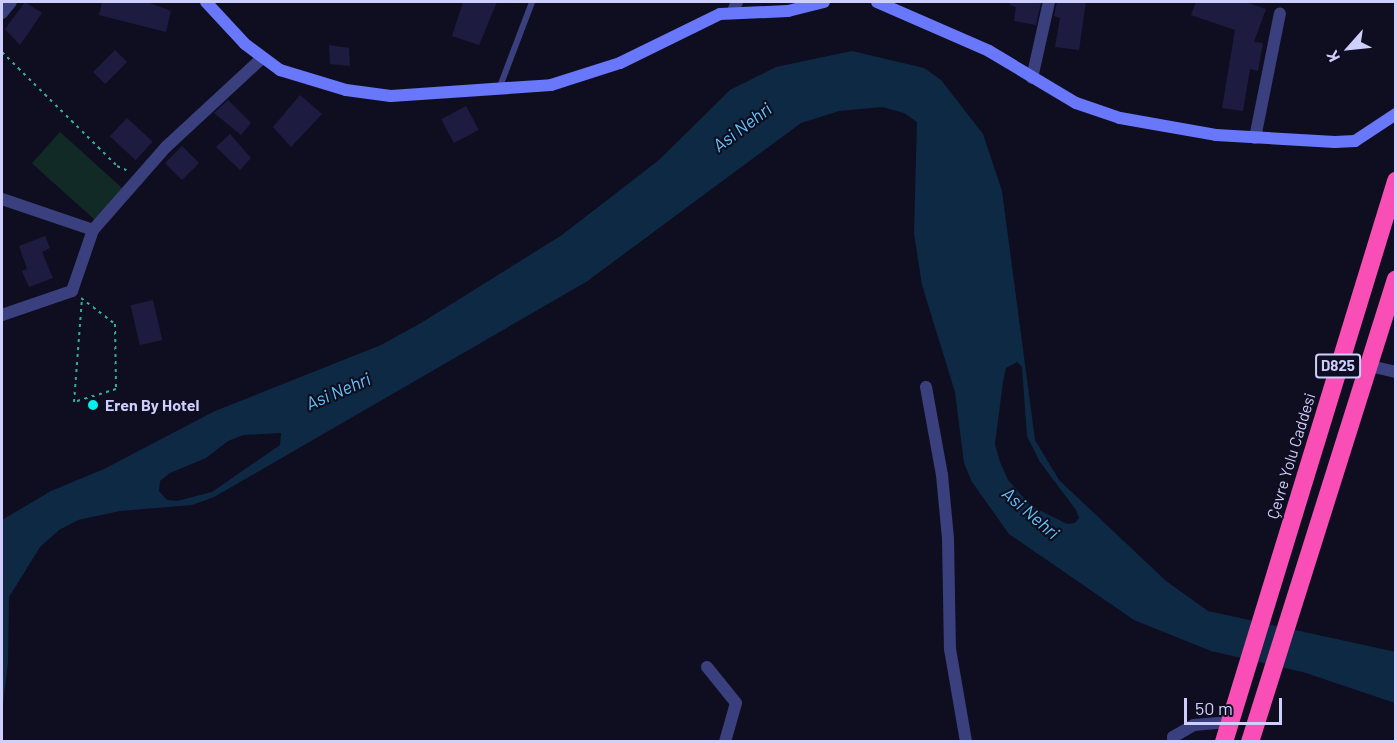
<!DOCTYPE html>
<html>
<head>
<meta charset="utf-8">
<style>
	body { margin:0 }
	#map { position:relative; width:1397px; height:743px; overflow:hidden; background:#0f0e20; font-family:Barlow,sans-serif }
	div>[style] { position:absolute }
	.green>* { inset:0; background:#112a26; transform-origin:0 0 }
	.water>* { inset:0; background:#0e2944 }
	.building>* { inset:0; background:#1e1b41; transform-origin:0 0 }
	.path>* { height:2px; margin-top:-1px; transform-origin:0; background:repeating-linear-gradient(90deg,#32ae98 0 3px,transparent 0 7.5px) }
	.lane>* { height:6px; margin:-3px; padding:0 3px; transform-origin:3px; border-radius:3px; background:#3a407e }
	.street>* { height:12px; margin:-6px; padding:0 6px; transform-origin:6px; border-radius:6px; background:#3a407e }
	.secondary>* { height:12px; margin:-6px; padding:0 6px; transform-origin:6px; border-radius:6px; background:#6977fa }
	.highway>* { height:18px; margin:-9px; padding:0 9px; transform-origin:9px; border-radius:9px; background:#f94eb5 }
	.dots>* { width:16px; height:16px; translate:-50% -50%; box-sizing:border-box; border:3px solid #0f0e20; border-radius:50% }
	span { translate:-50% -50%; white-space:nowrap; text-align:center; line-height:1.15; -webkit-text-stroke:4.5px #0f0e20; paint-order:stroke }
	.shield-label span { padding:2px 4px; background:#0f0e20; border:2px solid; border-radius:4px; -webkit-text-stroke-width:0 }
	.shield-label { font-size:15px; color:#cfcffd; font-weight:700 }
	.poi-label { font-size:16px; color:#cfcffd; font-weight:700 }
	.left { translate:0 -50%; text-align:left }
	.street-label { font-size:16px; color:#cfcffd }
	.water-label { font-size:18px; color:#61c5fa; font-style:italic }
	.frame { position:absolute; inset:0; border:3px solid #cfcffd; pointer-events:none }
	.north { position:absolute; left:1319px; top:18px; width:60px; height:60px; -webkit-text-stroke:4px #0f0e20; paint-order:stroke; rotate:243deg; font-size:16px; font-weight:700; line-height:24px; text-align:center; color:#cfcffd }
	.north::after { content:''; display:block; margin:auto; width:21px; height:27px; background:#cfcffd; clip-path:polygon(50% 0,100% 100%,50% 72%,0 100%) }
	.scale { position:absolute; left:1184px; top:698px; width:98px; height:27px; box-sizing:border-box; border:3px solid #cfcffd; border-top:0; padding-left:8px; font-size:18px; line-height:21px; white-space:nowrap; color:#cfcffd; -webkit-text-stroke:4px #0f0e20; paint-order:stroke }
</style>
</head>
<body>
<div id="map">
	<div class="green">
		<div style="left:60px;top:132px;width:85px;height:42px;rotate:42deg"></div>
	</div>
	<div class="water">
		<div style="clip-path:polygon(evenodd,852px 51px,924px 68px,941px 80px,983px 134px,1002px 191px,1035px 440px,1059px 480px,1166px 581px,1208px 611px,1396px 652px,1395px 703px,1303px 672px,1211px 651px,1134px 620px,1009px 534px,972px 482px,964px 463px,955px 392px,922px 285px,914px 233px,917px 122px,904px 113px,882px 107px,839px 111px,801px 123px,586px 282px,214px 497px,192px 505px,120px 511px,78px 520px,59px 530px,40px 547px,9px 597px,8px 662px,2px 713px,2px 520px,51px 491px,104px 469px,215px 411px,381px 345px,421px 323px,562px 235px,659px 160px,730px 90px,776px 67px,852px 51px,1017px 362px,1022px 367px,1027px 436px,1040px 462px,1076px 510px,1079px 518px,1075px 523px,1067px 524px,1031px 506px,1008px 480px,1000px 462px,995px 444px,1003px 382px,1006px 368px,1017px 362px,852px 51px,281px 433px,280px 445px,212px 492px,177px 501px,167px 500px,159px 491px,160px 481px,170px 473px,206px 458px,228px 441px,243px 435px,281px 433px)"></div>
	</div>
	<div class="building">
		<div style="clip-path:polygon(25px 2px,42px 13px,20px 45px,5px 29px)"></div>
		<div style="clip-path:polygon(102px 2px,147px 2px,171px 11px,166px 32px,99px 15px)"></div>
		<div style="clip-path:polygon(463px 2px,497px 2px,479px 45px,452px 36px)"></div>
		<div style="clip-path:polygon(1010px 2px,1041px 2px,1036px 25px,1014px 21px,1016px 7px,1010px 5px)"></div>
		<div style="clip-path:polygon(1057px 2px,1086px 2px,1079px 50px,1055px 47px,1060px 18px,1054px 16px)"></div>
		<div style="clip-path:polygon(1196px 2px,1245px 2px,1266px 9px,1254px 42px,1263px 43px,1258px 71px,1250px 69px,1243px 111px,1222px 108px,1235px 30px,1191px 15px)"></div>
		<div style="clip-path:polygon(329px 45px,349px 48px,350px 66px,330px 64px)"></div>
		<div style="left:115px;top:50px;width:17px;height:31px;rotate:45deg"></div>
		<div style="clip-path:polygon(300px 95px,322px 114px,291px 147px,273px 127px)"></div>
		<div style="clip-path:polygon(228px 100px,251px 123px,241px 135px,214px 113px)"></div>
		<div style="left:466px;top:106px;width:27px;height:28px;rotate:62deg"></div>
		<div style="left:127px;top:118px;width:35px;height:25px;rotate:43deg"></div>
		<div style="clip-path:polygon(230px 134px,251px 158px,240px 170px,216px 147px)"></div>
		<div style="left:182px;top:146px;width:24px;height:24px;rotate:45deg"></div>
		<div style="clip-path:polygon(45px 236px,50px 248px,42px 252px,53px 278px,29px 287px,22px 271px,27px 269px,19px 246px)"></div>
		<div style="left:153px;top:300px;width:41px;height:23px;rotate:77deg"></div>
	</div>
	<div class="path">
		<div style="left:2px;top:52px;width:162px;rotate:44.7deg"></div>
		<div style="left:117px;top:166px;width:12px;rotate:24deg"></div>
		<div style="left:81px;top:298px;width:43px;rotate:37.4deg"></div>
		<div style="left:115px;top:324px;width:65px;rotate:89.1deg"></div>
		<div style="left:116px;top:389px;width:44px;rotate:162.8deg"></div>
		<div style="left:74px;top:402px;width:103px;rotate:-85.6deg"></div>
	</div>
	<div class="lane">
		<div style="left:499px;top:89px;width:93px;rotate:-69.2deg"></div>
	</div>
	<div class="street">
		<div style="left:733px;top:11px;width:10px;rotate:-66deg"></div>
		<div style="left:2px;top:13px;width:14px;rotate:-51deg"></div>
		<div style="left:1032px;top:78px;width:78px;rotate:-77.4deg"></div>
		<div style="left:1255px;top:138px;width:127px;rotate:-78.7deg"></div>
		<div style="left:2px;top:199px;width:96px;rotate:18.8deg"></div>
		<div style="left:2px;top:315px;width:74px;rotate:-18.9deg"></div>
		<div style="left:72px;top:291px;width:65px;rotate:-71deg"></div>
		<div style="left:93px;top:230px;width:111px;rotate:-48.7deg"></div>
		<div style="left:166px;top:147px;width:131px;rotate:-42.8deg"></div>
		<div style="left:1370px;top:366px;width:27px;rotate:13deg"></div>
		<div style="left:926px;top:387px;width:89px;rotate:79.7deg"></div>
		<div style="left:942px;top:475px;width:63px;rotate:84.6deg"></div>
		<div style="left:948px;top:538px;width:111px;rotate:89deg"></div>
		<div style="left:950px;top:649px;width:94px;rotate:80.2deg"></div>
		<div style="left:707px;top:667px;width:46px;rotate:51.1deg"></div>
		<div style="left:736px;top:703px;width:41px;rotate:105.8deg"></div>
		<div style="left:1173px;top:742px;width:5px;rotate:-90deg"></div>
		<div style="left:1173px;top:737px;width:24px;rotate:-30deg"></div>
		<div style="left:1194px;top:725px;width:36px;rotate:-5deg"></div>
	</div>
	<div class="secondary">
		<div style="left:206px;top:2px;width:57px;rotate:47.1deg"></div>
		<div style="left:245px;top:44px;width:44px;rotate:36.6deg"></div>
		<div style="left:280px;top:70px;width:69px;rotate:16.9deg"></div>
		<div style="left:346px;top:90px;width:45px;rotate:7.6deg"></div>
		<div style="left:391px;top:96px;width:160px;rotate:-3.9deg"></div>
		<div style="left:551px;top:85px;width:72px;rotate:-17.7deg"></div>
		<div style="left:620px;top:63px;width:111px;rotate:-26.1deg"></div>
		<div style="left:720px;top:14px;width:68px;rotate:-2.5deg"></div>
		<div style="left:788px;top:11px;width:37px;rotate:-14deg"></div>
		<div style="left:877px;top:2px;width:122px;rotate:23.6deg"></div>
		<div style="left:989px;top:51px;width:101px;rotate:30.9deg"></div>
		<div style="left:1076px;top:103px;width:46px;rotate:18.8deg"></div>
		<div style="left:1120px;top:118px;width:97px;rotate:10deg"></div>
		<div style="left:1216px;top:135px;width:119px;rotate:3.4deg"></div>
		<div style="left:1335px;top:142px;width:20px;rotate:-3deg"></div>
		<div style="left:1355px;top:141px;width:49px;rotate:-33.4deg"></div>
	</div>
	<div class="highway">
		<div style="left:1224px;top:742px;width:587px;rotate:-72.95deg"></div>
		<div style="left:1250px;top:742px;width:485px;rotate:-72.5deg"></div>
	</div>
	<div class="dots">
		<div style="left:93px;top:405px;background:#08f0eb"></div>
	</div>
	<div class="shield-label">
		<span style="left:1338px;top:366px">D825</span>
	</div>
	<div class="poi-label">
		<span class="left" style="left:105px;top:405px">Eren By Hotel</span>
	</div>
	<div class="street-label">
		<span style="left:1291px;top:456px;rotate:-73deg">Çevre Yolu Caddesi</span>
	</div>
	<div class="water-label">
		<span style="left:742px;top:127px;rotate:-37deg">Asi Nehri</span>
		<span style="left:338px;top:391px;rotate:-23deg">Asi Nehri</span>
		<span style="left:1031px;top:513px;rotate:41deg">Asi Nehri</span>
	</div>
	<div class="frame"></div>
	<div class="north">K</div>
	<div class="scale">50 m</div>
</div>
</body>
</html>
